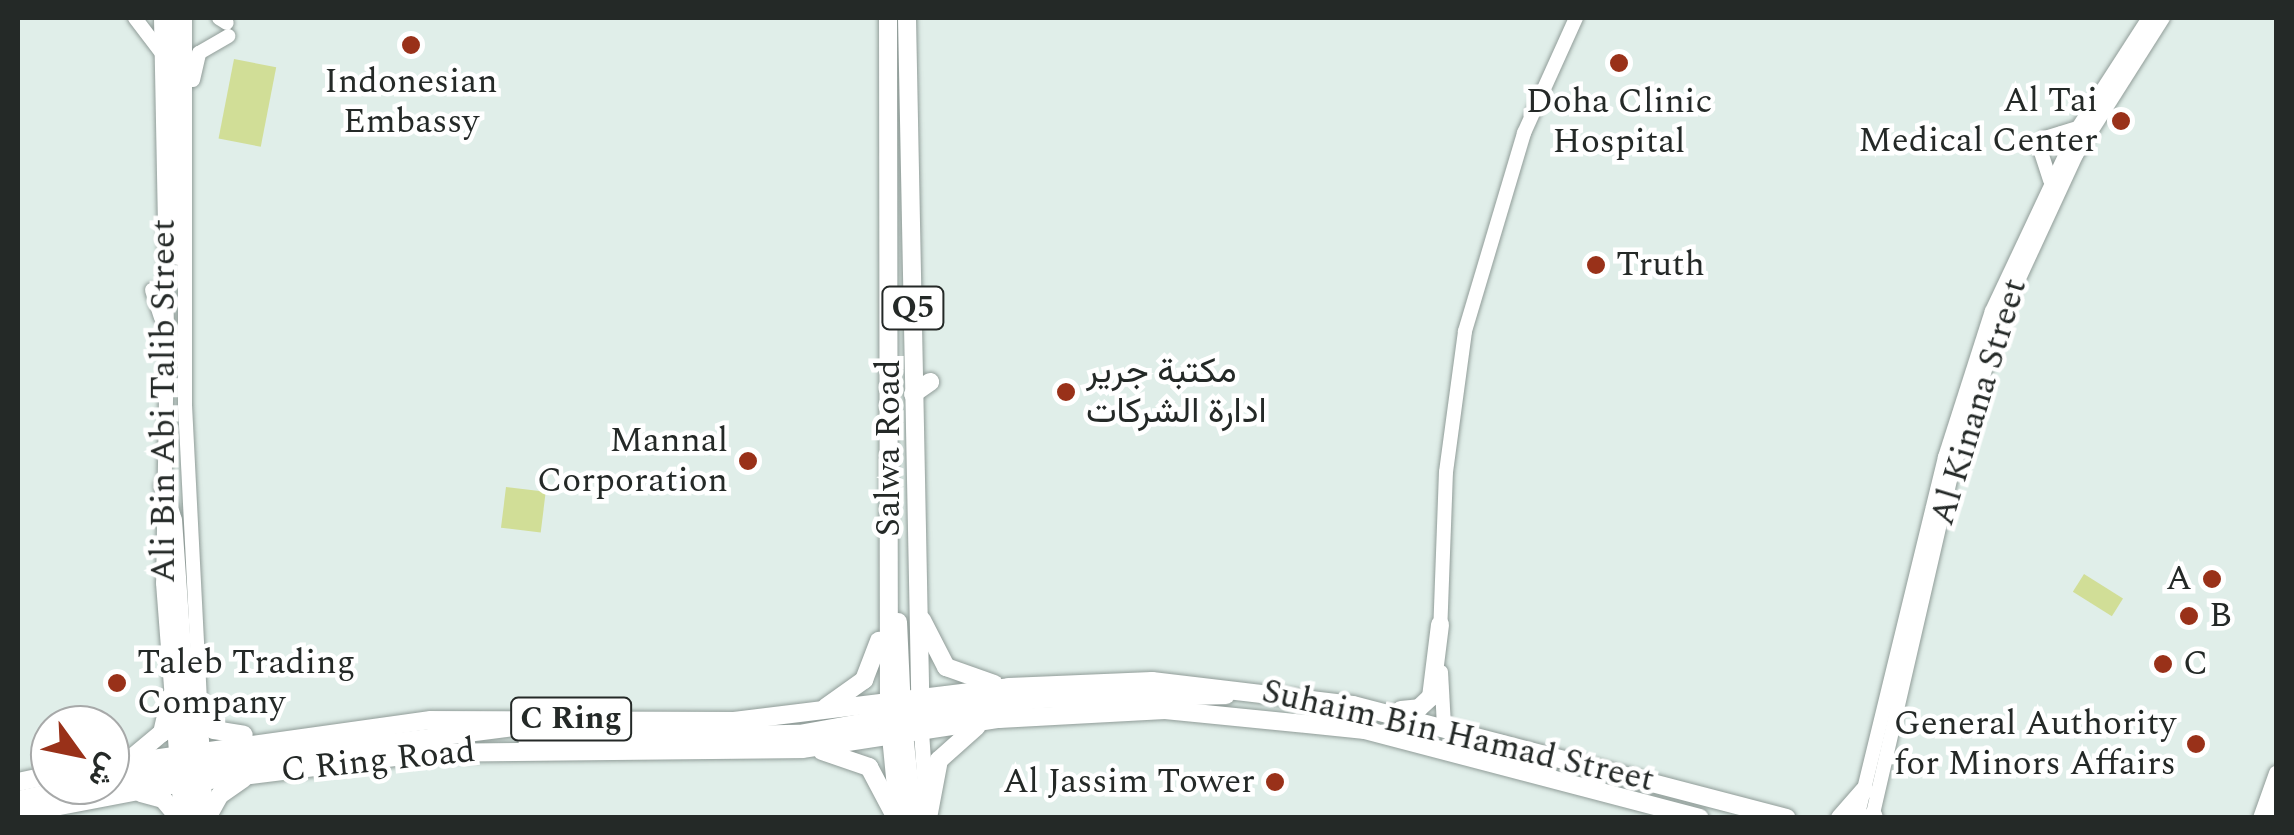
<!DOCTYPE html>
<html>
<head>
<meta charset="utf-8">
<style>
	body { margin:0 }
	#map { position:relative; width:2294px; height:835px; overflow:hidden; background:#e0eee9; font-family:Spectral,Vazirmatn,serif }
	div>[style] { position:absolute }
	.green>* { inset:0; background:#d1de97; transform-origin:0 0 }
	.roads { filter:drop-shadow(0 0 2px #909c98) drop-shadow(0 0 2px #909c98) }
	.secondary>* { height:14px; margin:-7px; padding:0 7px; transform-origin:7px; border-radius:7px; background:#fff }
	.primary>* { height:15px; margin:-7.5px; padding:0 7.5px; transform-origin:7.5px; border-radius:7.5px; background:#fff }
	.highway>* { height:18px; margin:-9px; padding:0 9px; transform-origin:9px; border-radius:9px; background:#fff }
	.dots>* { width:28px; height:28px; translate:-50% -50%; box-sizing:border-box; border:5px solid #fff; border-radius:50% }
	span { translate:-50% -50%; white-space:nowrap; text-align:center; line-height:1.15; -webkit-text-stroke:9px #fff; paint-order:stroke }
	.shield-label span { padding:2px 8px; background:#fff; border:2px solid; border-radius:8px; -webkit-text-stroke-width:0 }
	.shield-label { font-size:32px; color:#242927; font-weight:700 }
	.poi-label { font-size:35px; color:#242927 }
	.right { translate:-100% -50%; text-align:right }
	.left { translate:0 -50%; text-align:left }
	.street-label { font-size:35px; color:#242927 }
	.frame { position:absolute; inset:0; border:20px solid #242927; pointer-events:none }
	.north { position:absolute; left:30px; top:705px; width:100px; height:100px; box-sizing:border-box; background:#fff; border:2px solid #a7a9a9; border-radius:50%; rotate:123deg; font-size:28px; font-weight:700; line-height:40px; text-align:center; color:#242927 }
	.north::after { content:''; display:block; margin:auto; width:35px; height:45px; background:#993119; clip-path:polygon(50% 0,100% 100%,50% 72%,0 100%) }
</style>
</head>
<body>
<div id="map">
	<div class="green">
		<div style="left:234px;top:59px;width:43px;height:81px;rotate:11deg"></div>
		<div style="left:506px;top:487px;width:40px;height:41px;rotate:7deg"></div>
		<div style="left:2084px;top:574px;width:46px;height:21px;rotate:32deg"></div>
	</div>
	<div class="roads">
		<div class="secondary">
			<div style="left:135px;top:18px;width:43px;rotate:52.6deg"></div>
			<div style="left:161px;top:18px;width:319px;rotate:88.9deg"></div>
			<div style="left:167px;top:337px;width:246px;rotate:90.9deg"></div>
			<div style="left:163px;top:583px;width:236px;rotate:85.6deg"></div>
			<div style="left:171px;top:18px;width:240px;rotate:88.3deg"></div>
			<div style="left:185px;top:18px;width:387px;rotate:90deg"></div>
			<div style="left:185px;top:405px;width:414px;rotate:87.1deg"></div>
			<div style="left:219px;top:18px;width:9px;rotate:32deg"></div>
			<div style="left:193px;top:80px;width:28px;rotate:-77deg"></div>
			<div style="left:199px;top:53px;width:34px;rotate:-30deg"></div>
			<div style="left:2045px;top:138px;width:34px;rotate:-17deg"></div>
			<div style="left:2039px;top:146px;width:36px;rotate:72deg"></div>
			<div style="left:152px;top:290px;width:29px;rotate:72deg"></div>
			<div style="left:1440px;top:635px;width:163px;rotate:-87.9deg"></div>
			<div style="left:1446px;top:472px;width:142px;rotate:-82.3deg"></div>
			<div style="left:1465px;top:331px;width:207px;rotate:-73.4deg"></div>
			<div style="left:1524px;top:133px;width:126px;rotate:-65.7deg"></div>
			<div style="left:1441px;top:672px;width:54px;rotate:86.8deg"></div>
			<div style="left:1444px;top:726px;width:34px;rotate:53deg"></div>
			<div style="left:1857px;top:818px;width:372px;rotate:-76.3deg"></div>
			<div style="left:1945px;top:457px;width:153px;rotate:-72.2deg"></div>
			<div style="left:1992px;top:311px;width:202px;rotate:-64.8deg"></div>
			<div style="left:2078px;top:128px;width:131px;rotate:-57.2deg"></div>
			<div style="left:1872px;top:818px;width:348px;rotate:-77deg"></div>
			<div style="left:1950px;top:479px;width:176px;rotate:-72.2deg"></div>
			<div style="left:2004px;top:311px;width:172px;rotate:-65.2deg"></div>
			<div style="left:2076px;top:155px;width:162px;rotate:-57.6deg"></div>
			<div style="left:2260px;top:818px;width:48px;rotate:-70.4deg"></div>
		</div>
		<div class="primary">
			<div style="left:921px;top:731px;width:73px;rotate:86.1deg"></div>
			<div style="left:889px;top:736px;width:81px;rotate:84.4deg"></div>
		</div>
		<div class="highway">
			<div style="left:888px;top:18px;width:718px;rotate:89.92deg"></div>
			<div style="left:907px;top:18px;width:713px;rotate:88.88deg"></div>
			<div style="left:913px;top:394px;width:21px;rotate:-35deg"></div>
			<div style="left:163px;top:486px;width:35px;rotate:74deg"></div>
			<div style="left:173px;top:520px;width:245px;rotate:86deg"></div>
			<div style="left:922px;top:620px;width:53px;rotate:62.9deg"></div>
			<div style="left:946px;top:667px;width:51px;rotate:19.5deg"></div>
			<div style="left:898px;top:622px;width:88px;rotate:87.4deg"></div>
			<div style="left:196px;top:707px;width:29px;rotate:52deg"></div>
			<div style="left:214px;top:730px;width:30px;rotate:9deg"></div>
			<div style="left:826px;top:707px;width:47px;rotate:-35.4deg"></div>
			<div style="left:864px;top:680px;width:42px;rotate:-69deg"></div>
			<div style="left:1401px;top:710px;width:18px;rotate:-6deg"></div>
			<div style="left:1419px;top:708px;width:16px;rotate:-43deg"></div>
			<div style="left:1431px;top:697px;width:73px;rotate:-82.9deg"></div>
			<div style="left:909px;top:715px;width:131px;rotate:-7deg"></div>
			<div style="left:1039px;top:699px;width:187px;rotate:-1.2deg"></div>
			<div style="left:903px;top:724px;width:95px;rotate:83.9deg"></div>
			<div style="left:527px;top:739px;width:272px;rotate:-1.1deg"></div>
			<div style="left:799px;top:734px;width:103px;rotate:-10.1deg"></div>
			<div style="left:900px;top:716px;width:26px;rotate:-47deg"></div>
			<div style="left:822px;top:751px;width:50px;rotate:18.8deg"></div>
			<div style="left:869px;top:767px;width:58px;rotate:62.1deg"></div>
			<div style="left:133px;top:757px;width:38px;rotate:-40deg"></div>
			<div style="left:162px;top:733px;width:37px;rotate:-77deg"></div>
			<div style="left:110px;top:765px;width:324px;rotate:-8deg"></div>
			<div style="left:431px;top:720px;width:303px;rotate:0.2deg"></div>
			<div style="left:734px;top:721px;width:277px;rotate:-7deg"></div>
			<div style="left:1009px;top:687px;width:143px;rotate:-2.4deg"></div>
			<div style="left:1152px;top:681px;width:202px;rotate:6.8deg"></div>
			<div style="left:1353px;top:705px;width:448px;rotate:14.6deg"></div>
			<div style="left:190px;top:773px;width:45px;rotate:86.2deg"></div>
			<div style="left:110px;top:781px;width:84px;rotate:-9.6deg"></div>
			<div style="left:18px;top:782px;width:33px;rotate:-12deg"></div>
			<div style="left:179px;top:784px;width:13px;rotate:-67deg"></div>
			<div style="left:184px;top:772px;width:19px;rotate:-16deg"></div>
			<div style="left:202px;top:767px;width:330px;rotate:-7.3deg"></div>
			<div style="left:141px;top:793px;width:23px;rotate:15deg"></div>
			<div style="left:163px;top:799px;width:25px;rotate:50deg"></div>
			<div style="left:18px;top:800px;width:72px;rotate:-12.1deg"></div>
			<div style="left:18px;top:814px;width:155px;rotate:-10.8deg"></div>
			<div style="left:170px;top:785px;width:259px;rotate:-7.1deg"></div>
			<div style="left:427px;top:753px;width:375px;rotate:-0.6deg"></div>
			<div style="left:802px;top:749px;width:199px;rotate:-8.7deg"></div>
			<div style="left:999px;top:719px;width:166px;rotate:-3.1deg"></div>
			<div style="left:1165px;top:710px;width:201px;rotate:5.7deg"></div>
			<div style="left:1365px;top:730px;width:346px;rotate:14.7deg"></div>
			<div style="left:1873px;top:815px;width:3px;rotate:72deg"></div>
			<div style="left:207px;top:818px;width:26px;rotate:-61deg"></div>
			<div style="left:220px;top:795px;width:28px;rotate:-35deg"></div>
			<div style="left:928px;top:818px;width:59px;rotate:-79.3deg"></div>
			<div style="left:939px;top:760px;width:50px;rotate:-41.7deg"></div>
			<div style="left:1840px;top:818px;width:37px;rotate:-49deg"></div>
			<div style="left:2274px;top:818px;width:12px;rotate:-81deg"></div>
		</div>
	</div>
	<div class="dots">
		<div style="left:411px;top:45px;background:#993119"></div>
		<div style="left:1619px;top:63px;background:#993119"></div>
		<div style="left:2121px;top:121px;background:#993119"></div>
		<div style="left:1596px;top:265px;background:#993119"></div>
		<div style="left:1066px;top:392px;background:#993119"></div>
		<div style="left:748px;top:461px;background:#993119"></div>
		<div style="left:2212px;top:579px;background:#993119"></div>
		<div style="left:2189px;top:616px;background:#993119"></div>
		<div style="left:2163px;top:664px;background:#993119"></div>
		<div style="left:117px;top:683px;background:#993119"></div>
		<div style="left:2196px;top:744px;background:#993119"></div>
		<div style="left:1275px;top:782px;background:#993119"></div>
	</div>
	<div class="shield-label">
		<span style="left:913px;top:308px">Q5</span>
		<span style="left:571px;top:719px">C Ring</span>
	</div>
	<div class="poi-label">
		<span style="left:411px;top:102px">Indonesian<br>Embassy</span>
		<span class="right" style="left:2098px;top:121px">Al Tai<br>Medical Center</span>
		<span style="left:1619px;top:122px">Doha Clinic<br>Hospital</span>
		<span class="left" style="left:1616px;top:265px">Truth</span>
		<span class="left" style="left:1086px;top:392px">مكتبة جرير<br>ادارة الشركات</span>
		<span class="right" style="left:728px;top:461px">Mannal<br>Corporation</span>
		<span class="right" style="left:2192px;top:579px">A</span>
		<span class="left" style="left:2209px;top:616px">B</span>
		<span class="left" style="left:137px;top:683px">Taleb Trading<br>Company</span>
		<span class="left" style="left:2183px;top:664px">C</span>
		<span class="right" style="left:2176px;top:744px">General Authority<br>for Minors Affairs</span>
		<span class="right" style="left:1255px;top:782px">Al Jassim Tower</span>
	</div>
	<div class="street-label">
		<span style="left:164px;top:401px;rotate:-90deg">Ali Bin Abi Talib Street</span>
		<span style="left:1979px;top:402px;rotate:-73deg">Al Kinana Street</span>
		<span style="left:889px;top:448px;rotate:-90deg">Salwa Road</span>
		<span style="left:1458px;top:736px;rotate:13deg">Suhaim Bin Hamad Street</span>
		<span style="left:378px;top:761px;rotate:-6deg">C Ring Road</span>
	</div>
	<div class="frame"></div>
	<div class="north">ش</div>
</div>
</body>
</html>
